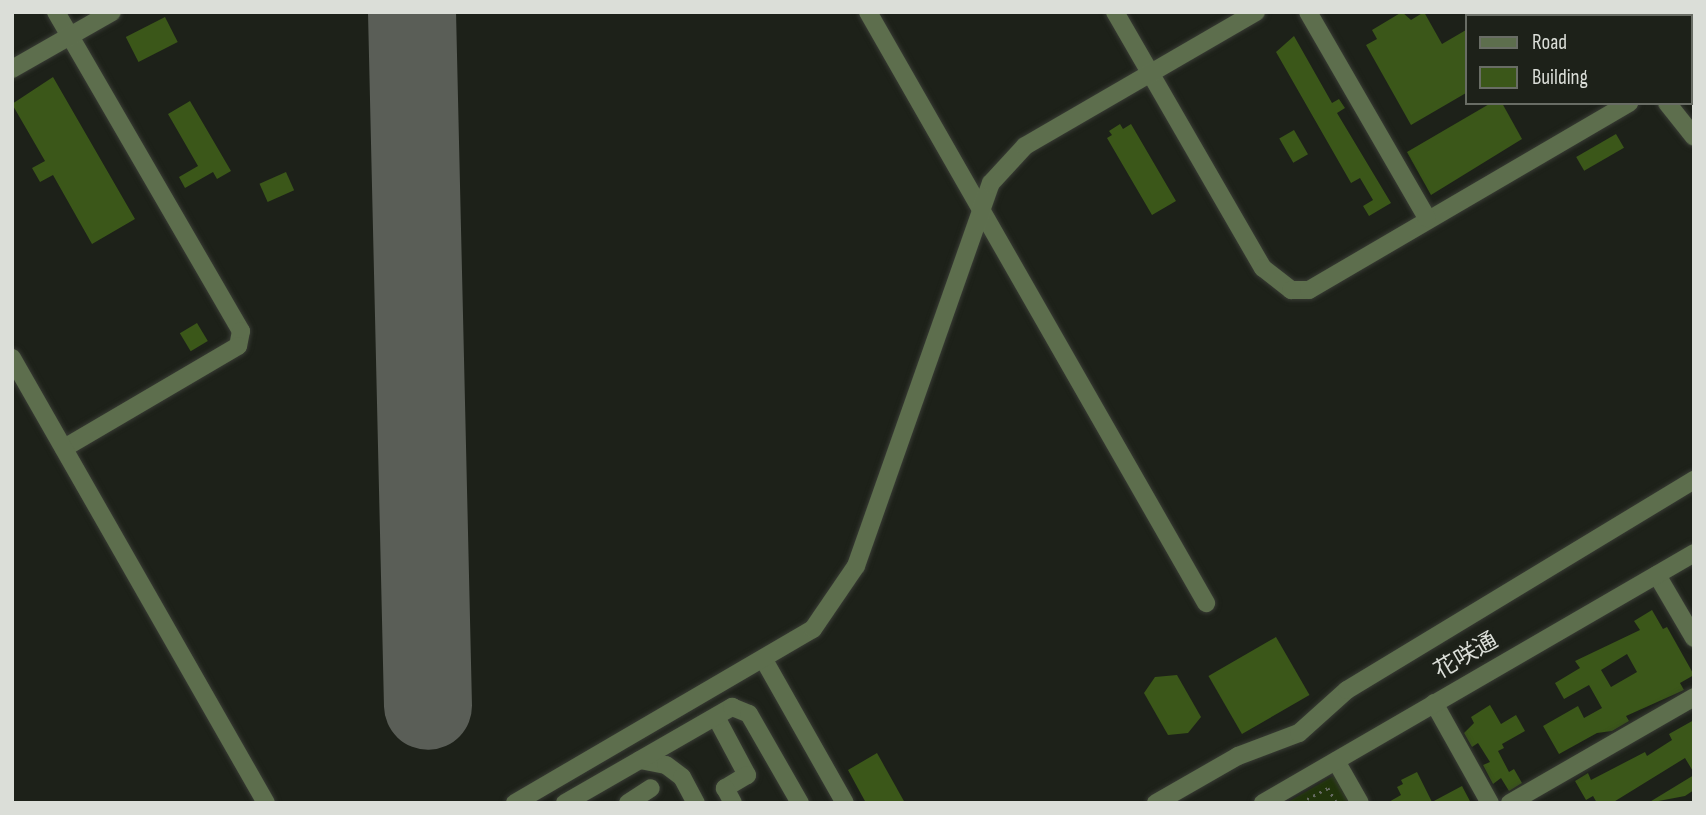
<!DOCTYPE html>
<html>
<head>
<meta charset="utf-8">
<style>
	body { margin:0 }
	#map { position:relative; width:1706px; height:815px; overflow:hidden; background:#1d2119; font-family:"Sofia Sans Condensed","Noto Sans JP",sans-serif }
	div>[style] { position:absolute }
	.green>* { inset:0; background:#21340b }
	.runway>* { height:88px; margin:-44px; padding:0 44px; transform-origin:44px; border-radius:44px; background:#5a5e57 }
	.building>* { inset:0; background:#3b5719; transform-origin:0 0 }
	.path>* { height:2.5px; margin-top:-1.25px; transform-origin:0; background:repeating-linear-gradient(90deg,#666a62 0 2px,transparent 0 7px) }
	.roads { filter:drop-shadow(0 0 2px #383b34) drop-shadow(0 0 2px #383b34) }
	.minor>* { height:18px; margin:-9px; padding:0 9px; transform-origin:9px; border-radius:9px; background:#5d6e4d }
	span { translate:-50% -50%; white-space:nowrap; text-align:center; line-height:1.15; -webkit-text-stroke:7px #1d2119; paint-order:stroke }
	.street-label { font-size:23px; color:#dbded8 }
	.frame { position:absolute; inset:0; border:14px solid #dbded8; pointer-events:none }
	.legend { position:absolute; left:1465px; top:14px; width:228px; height:91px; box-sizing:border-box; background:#1d2119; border:2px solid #696d65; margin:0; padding:9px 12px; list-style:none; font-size:21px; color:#dbded8 }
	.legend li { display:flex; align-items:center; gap:14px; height:35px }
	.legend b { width:35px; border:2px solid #696d65 }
</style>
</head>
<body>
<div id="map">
	<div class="green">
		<div style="clip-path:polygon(1342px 771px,1360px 803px,1286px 803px)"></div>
	</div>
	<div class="runway">
		<div style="left:412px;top:12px;width:694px;rotate:88.68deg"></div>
	</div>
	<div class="building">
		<div style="clip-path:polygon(1402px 12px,1411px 20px,1424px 12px,1442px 44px,1466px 30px,1466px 93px,1411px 125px,1366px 45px,1377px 39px,1372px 30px)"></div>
		<div style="left:165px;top:17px;width:28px;height:44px;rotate:63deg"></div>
		<div style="clip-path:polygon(1294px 36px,1332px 103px,1339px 99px,1345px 108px,1337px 113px,1391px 203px,1369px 216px,1363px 206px,1373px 200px,1360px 178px,1351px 183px,1276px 52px)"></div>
		<div style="clip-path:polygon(53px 77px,135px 219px,92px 244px,53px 175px,40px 182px,32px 168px,45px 161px,12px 104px)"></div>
		<div style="clip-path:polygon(190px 101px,231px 171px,217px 179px,213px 172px,185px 188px,179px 177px,198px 166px,168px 114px)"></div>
		<div style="clip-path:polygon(1491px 103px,1502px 103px,1522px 139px,1431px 195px,1407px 152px)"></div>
		<div style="clip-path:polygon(1120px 124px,1123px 129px,1131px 124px,1176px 201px,1152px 215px,1107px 138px,1112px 135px,1109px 131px)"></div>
		<div style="left:1294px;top:130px;width:28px;height:17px;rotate:60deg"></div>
		<div style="left:1616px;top:134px;width:16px;height:46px;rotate:60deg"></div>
		<div style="left:286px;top:172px;width:20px;height:29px;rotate:66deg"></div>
		<div style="left:197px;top:323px;width:21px;height:20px;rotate:59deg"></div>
		<div style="clip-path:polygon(evenodd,1652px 610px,1663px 629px,1667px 627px,1694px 675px,1680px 683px,1684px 690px,1626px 716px,1629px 721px,1612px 731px,1597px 733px,1559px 754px,1543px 726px,1578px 706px,1584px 718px,1602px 708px,1589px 685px,1564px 699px,1555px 683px,1580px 668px,1575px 661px,1640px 630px,1634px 621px,1652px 610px,1627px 654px,1637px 672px,1611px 687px,1601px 670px,1627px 654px)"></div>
		<div style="left:1276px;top:637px;width:67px;height:78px;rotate:60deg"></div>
		<div style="clip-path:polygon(1177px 675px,1201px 717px,1188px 733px,1168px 735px,1144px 693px,1155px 677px)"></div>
		<div style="clip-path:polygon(1490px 705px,1501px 724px,1516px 715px,1525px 731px,1502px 744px,1504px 748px,1498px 751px,1509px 772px,1514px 769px,1522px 783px,1509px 791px,1501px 778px,1493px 784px,1483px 765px,1490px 762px,1478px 743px,1472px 747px,1464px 733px,1474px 723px,1471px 717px)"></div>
		<div style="clip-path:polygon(1694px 720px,1694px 773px,1685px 758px,1612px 803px,1597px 803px,1593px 796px,1586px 800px,1575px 781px,1588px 773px,1591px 780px,1645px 752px,1647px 756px,1672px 740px,1669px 734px)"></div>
		<div style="clip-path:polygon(877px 753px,905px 803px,866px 803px,848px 770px)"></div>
		<div style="clip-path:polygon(1417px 772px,1432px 802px,1462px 786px,1471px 803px,1387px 803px,1401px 795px,1397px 787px,1403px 784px,1401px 780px)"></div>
		<div style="clip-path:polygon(1694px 775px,1694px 790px,1685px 796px,1648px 803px)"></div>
	</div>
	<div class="path">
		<div style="left:1328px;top:788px;width:17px;rotate:59deg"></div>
		<div style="left:1309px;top:803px;width:4px;rotate:-117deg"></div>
		<div style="left:1307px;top:799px;width:24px;rotate:-28deg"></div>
	</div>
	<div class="roads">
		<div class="minor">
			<div style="left:56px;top:12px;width:369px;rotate:59.9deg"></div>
			<div style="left:241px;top:331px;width:15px;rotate:101deg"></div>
			<div style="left:238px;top:346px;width:202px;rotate:149.6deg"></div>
			<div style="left:868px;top:12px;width:681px;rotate:60.23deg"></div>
			<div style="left:1115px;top:12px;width:296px;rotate:60deg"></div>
			<div style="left:1263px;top:268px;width:36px;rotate:38deg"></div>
			<div style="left:1291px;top:290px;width:18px"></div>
			<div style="left:1309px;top:290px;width:371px;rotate:-30.3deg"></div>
			<div style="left:1308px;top:12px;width:238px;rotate:60deg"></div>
			<div style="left:1558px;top:12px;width:4px;rotate:63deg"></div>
			<div style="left:12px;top:69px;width:115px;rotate:-29.7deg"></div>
			<div style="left:1667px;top:103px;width:43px;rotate:51.5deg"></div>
			<div style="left:12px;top:358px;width:512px;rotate:60.28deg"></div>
			<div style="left:1657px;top:575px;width:73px;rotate:59.6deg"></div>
			<div style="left:764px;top:660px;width:164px;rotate:60.5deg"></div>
			<div style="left:1434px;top:703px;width:115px;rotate:60.8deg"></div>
			<div style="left:716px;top:717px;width:66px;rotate:61.9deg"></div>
			<div style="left:747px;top:775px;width:26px;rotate:149deg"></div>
			<div style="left:725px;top:788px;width:17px;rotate:62deg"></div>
			<div style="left:640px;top:760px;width:26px;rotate:11deg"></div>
			<div style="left:666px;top:765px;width:20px;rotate:37deg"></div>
			<div style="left:682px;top:777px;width:30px;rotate:62deg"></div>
			<div style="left:1336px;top:761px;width:48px;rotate:60.3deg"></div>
			<div style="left:515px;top:803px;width:345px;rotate:-30.3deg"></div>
			<div style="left:813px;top:629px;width:76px;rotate:-55.7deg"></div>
			<div style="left:856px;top:566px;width:406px;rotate:-70.6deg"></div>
			<div style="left:991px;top:183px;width:50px;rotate:-47.4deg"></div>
			<div style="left:1025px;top:146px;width:267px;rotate:-30.1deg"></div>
			<div style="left:565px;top:803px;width:193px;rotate:-29.9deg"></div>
			<div style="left:732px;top:707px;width:18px;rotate:22deg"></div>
			<div style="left:749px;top:714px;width:103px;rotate:60.2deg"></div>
			<div style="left:628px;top:803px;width:27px;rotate:-33deg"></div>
			<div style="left:1156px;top:803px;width:95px;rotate:-29.8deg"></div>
			<div style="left:1238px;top:756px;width:65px;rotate:-20.7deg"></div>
			<div style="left:1299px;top:733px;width:64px;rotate:-41.9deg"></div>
			<div style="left:1347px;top:690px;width:406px;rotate:-31.2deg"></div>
			<div style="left:1263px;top:803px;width:498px;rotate:-30.1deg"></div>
			<div style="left:1510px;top:803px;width:212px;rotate:-29.9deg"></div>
		</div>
	</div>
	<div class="street-label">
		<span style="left:1466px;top:656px;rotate:-30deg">花咲通</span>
	</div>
	<div class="frame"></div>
	<ul class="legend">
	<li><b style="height:9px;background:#5d6e4d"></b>Road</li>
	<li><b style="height:19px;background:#3b5719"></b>Building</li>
	</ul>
</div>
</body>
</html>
